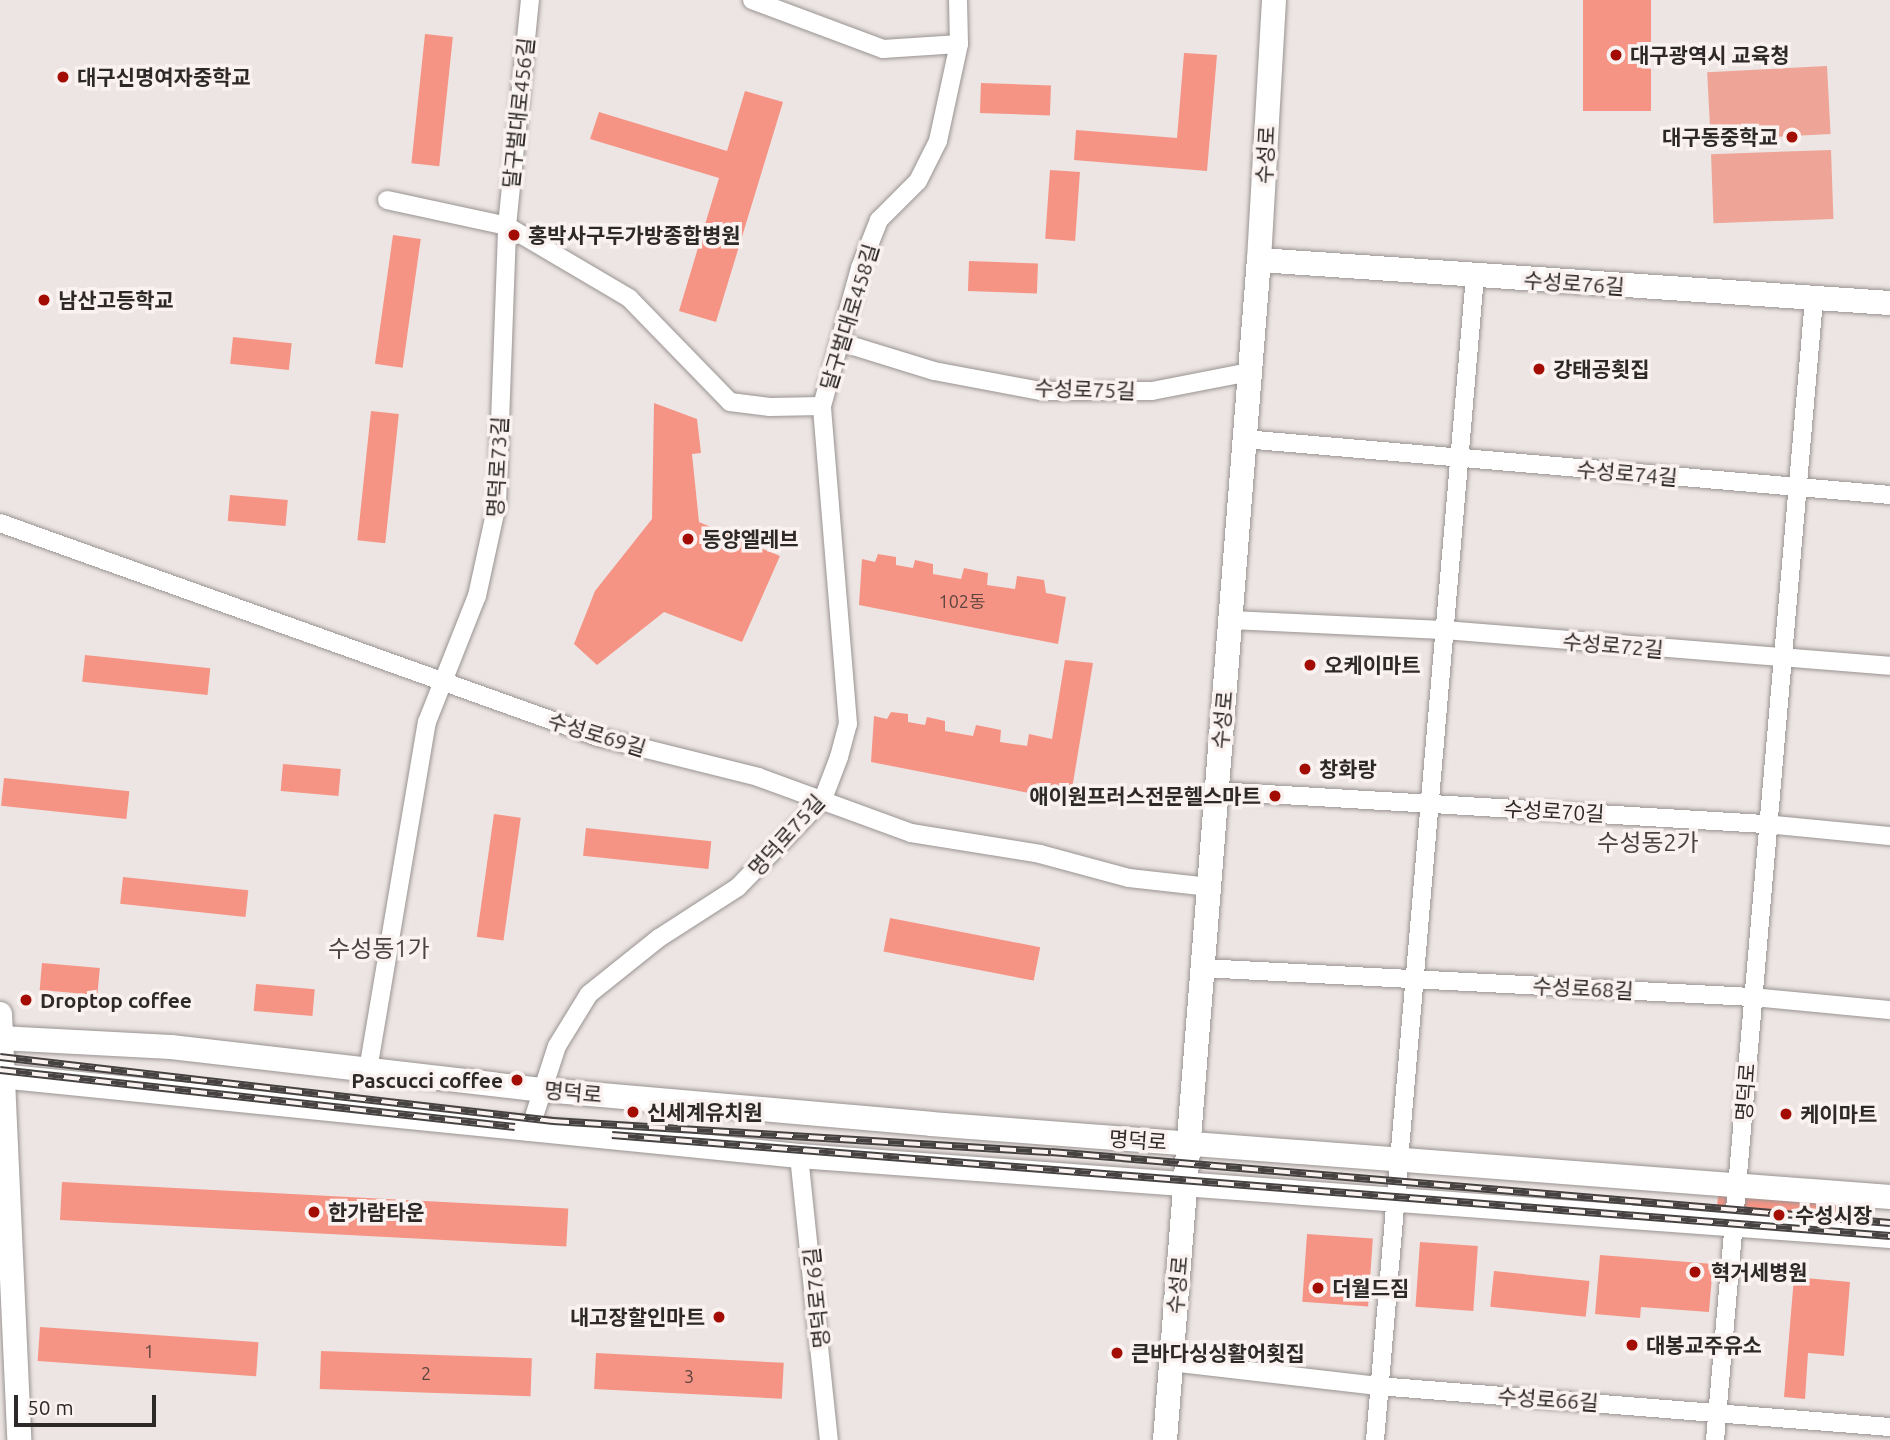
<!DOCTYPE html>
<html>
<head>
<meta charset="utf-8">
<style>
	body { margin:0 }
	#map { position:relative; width:1890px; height:1440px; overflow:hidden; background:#ece5e3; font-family:Ubuntu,"Noto Sans KR",sans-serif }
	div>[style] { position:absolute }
	.green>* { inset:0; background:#eea497; transform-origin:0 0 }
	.building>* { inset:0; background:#f59485; transform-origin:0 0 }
	.roads { filter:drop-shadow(0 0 2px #999392) drop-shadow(0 0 2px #999392) }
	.street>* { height:18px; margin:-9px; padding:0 9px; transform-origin:9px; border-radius:9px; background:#fff }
	.secondary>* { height:24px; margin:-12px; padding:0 12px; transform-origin:12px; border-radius:12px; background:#fff }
	.rail>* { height:8px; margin-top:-4px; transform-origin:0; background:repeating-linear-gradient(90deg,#f9f2f0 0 16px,#454241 0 32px); box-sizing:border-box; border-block:2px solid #454241 }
	.dots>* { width:19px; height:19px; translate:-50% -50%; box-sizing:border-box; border:4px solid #f9f2f0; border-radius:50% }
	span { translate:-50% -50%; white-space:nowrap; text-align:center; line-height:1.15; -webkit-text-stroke:7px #f9f2f0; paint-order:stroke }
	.number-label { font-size:18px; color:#5e443f }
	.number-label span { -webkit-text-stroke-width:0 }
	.poi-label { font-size:21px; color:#2c2928; font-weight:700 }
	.left { translate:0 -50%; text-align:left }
	.right { translate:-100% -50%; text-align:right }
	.street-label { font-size:21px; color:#2c2928 }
	.quarter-label { font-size:24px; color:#494443 }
	.scale { position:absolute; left:14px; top:1395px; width:142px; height:32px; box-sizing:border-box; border:4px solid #2c2928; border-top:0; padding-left:9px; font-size:21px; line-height:24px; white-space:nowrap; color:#2c2928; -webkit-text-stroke:5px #f9f2f0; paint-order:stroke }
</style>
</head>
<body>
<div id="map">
	<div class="green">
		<div style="left:1827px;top:66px;width:68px;height:120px;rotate:87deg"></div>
		<div style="left:1831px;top:150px;width:69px;height:120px;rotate:88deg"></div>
	</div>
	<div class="building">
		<div style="left:1583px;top:0;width:68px;height:111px"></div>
		<div style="left:425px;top:34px;width:28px;height:130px;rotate:6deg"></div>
		<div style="clip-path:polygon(1184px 53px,1217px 55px,1207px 171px,1074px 160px,1076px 130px,1177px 138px)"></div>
		<div style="left:981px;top:83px;width:70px;height:30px;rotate:2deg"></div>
		<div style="clip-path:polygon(745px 91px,783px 102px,716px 322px,679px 311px,719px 178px,590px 139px,599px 112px,727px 151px)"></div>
		<div style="left:1050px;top:170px;width:30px;height:69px;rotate:4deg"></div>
		<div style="left:393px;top:235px;width:28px;height:130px;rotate:8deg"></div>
		<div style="left:969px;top:261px;width:69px;height:30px;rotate:2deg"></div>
		<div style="left:233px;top:337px;width:59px;height:27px;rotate:6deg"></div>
		<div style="clip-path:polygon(654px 403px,697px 419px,701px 453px,692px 454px,699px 522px,780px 556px,742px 642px,664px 612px,597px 665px,574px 644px,595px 591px,652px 519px)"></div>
		<div style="left:371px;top:411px;width:28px;height:130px;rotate:6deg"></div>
		<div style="left:230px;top:495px;width:58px;height:26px;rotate:5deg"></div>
		<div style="clip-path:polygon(878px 554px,896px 557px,896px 565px,913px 568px,915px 560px,933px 564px,933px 574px,961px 579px,964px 568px,988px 573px,987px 585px,1015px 589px,1017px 576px,1044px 580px,1046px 593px,1066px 597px,1058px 644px,859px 605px,862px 559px,875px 562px)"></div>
		<div style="left:85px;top:655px;width:126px;height:27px;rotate:6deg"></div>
		<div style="clip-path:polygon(1065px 660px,1093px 663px,1070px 801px,871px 762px,874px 716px,887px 719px,891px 712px,908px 714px,908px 722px,925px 725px,927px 717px,945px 721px,945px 731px,973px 736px,976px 725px,1001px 730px,1000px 742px,1027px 746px,1029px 734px,1052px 739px)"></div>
		<div style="left:283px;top:764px;width:58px;height:27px;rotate:5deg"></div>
		<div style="left:4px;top:778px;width:126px;height:28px;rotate:6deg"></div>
		<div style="left:494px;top:814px;width:27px;height:124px;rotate:8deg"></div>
		<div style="left:586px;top:828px;width:126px;height:28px;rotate:6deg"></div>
		<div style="left:123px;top:877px;width:126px;height:27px;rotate:6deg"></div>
		<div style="left:890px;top:918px;width:153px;height:34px;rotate:11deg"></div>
		<div style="left:42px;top:963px;width:58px;height:27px;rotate:5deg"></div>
		<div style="left:256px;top:984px;width:59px;height:27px;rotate:5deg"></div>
		<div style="left:1719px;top:1181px;width:130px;height:45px;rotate:4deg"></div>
		<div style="left:62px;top:1182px;width:507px;height:38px;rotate:3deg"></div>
		<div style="left:1307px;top:1234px;width:66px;height:68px;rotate:4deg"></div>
		<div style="left:1420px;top:1242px;width:58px;height:65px;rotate:4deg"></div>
		<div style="clip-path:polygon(1600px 1255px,1713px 1264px,1709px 1312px,1641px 1307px,1640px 1318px,1595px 1314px)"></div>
		<div style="left:1494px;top:1271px;width:96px;height:36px;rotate:6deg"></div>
		<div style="clip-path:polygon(1794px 1277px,1850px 1282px,1844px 1356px,1808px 1353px,1805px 1399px,1784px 1397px)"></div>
		<div style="left:40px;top:1327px;width:219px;height:34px;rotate:4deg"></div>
		<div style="left:321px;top:1351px;width:211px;height:38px;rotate:2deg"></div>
		<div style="left:596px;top:1353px;width:188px;height:36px;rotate:3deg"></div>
	</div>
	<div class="roads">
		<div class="street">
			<div style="left:752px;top:0;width:140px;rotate:20.5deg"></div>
			<div style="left:883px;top:49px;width:76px;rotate:-3.8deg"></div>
			<div style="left:387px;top:200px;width:123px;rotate:12.2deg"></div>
			<div style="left:507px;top:226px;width:142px;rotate:30.5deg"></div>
			<div style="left:629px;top:298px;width:145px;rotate:45.8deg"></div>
			<div style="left:730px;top:402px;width:40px;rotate:7.1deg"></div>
			<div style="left:770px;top:407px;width:52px;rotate:-1.1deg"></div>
			<div style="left:840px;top:342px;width:98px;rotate:17.1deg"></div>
			<div style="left:934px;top:371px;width:109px;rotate:10.6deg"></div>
			<div style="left:1041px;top:391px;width:111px"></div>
			<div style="left:1152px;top:391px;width:100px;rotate:-11deg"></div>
			<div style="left:1244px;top:439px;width:648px;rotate:4.95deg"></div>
			<div style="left:0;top:523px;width:635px;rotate:19.69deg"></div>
			<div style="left:598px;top:737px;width:165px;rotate:14deg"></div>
			<div style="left:758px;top:777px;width:163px;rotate:20.1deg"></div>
			<div style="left:911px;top:833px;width:131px;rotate:9.2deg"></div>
			<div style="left:1040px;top:854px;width:92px;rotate:15.1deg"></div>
			<div style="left:1129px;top:878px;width:81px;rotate:6.4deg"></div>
			<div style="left:1230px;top:620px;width:214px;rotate:2.7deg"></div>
			<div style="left:1444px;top:630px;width:447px;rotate:4.6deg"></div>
			<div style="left:1217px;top:791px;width:549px;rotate:3.45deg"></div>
			<div style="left:1765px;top:824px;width:126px;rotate:5.5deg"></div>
			<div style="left:1202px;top:968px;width:551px;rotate:3.02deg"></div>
			<div style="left:1752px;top:997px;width:139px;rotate:5.4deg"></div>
			<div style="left:368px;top:1070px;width:353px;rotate:-80.4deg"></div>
			<div style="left:427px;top:722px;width:136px;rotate:-68.4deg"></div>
			<div style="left:477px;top:596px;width:94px;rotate:-77.7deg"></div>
			<div style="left:497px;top:504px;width:278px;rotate:-87.9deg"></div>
			<div style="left:507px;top:226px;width:227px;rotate:-84.2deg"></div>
			<div style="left:529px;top:1132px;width:90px;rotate:-72deg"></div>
			<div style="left:557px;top:1046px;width:61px;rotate:-58.4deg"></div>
			<div style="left:589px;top:994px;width:90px;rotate:-38.7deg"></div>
			<div style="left:659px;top:938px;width:94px;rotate:-32.8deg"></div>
			<div style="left:738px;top:887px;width:122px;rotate:-46deg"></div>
			<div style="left:823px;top:799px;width:45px;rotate:-69.1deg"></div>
			<div style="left:839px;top:757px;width:34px;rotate:-75deg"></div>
			<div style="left:848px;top:724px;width:319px;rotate:-94.7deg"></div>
			<div style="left:822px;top:406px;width:143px;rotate:-74.6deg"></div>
			<div style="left:860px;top:268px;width:52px;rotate:-68.4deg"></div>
			<div style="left:879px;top:220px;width:55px;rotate:-45deg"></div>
			<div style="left:918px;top:181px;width:45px;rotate:-63.4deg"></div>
			<div style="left:938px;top:141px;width:99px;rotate:-77.8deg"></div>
			<div style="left:959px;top:44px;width:44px;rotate:-91.3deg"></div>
			<div style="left:799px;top:1156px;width:286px;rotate:84deg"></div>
			<div style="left:1171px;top:1362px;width:208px;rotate:6.6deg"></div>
			<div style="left:1378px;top:1386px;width:514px;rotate:4.58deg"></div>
			<div style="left:1375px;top:1440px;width:1168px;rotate:-85.09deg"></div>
			<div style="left:1715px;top:1440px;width:1145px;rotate:-85.04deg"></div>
		</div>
		<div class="secondary">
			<div style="left:1259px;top:260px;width:632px;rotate:3.9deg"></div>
			<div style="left:0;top:1014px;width:426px;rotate:87.4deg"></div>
			<div style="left:0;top:1038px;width:171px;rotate:3deg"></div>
			<div style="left:171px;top:1047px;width:375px;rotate:6.6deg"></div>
			<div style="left:544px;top:1090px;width:388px;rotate:5deg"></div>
			<div style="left:931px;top:1124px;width:962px;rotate:4.35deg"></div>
			<div style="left:0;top:1076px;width:803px;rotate:5.72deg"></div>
			<div style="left:799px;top:1156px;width:1094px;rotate:4.19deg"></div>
			<div style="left:1165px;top:1440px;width:1184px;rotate:-85.45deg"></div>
			<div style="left:1259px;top:260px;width:260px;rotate:-86.7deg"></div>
		</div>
	</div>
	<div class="rail">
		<div style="left:0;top:1057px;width:557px;rotate:6.6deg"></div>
		<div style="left:553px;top:1121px;width:499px;rotate:3.6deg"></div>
		<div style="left:1051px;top:1152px;width:842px;rotate:4.84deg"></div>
		<div style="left:0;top:1070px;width:518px;rotate:6.32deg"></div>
		<div style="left:612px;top:1135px;width:1282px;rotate:4.52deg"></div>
	</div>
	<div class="dots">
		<div style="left:1616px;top:55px;background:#a30c03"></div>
		<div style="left:63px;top:77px;background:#a30c03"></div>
		<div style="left:1792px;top:137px;background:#a30c03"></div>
		<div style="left:514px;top:235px;background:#a30c03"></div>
		<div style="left:44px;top:300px;background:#a30c03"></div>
		<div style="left:1539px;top:369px;background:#a30c03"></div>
		<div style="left:688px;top:539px;background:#a30c03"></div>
		<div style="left:1310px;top:665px;background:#a30c03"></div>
		<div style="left:1305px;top:769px;background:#a30c03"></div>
		<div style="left:1275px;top:796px;background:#a30c03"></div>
		<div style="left:26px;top:1000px;background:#a30c03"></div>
		<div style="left:517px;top:1080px;background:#a30c03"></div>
		<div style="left:633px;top:1112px;background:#a30c03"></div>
		<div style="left:1786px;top:1114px;background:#a30c03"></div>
		<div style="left:314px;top:1212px;background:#a30c03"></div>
		<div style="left:1779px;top:1215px;background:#a30c03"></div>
		<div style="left:1695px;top:1272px;background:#a30c03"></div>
		<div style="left:1318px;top:1288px;background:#a30c03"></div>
		<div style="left:719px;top:1317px;background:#a30c03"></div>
		<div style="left:1632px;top:1345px;background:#a30c03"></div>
		<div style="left:1117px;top:1353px;background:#a30c03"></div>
	</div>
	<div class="number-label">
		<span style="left:962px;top:601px">102동</span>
		<span style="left:149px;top:1351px">1</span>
		<span style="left:426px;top:1373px">2</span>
		<span style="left:689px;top:1376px">3</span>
	</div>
	<div class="poi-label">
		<span class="left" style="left:1630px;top:55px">대구광역시 교육청</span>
		<span class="left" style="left:77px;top:77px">대구신명여자중학교</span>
		<span class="right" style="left:1778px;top:137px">대구동중학교</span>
		<span class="left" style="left:528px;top:235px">홍박사구두가방종합병원</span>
		<span class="left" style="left:58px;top:300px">남산고등학교</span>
		<span class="left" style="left:1553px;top:369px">강태공횟집</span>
		<span class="left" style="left:702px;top:539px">동양엘레브</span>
		<span class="left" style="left:1324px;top:665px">오케이마트</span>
		<span class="left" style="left:1319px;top:769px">창화랑</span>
		<span class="right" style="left:1261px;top:796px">애이원프러스전문헬스마트</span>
		<span class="left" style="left:40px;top:1000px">Droptop coffee</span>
		<span class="right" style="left:503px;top:1080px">Pascucci coffee</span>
		<span class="left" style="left:647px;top:1112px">신세계유치원</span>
		<span class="left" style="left:1800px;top:1114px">케이마트</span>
		<span class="left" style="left:328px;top:1212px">한가람타운</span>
		<span class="left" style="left:1795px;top:1215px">수성시장</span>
		<span class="left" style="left:1711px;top:1272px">혁거세병원</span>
		<span class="left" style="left:1332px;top:1288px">더월드짐</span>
		<span class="right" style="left:705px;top:1317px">내고장할인마트</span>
		<span class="left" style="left:1646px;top:1345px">대봉교주유소</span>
		<span class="left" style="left:1131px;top:1353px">큰바다싱싱활어횟집</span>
	</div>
	<div class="street-label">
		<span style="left:518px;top:113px;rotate:-84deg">달구벌대로456길</span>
		<span style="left:1265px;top:155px;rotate:-87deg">수성로</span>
		<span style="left:1574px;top:283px;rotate:4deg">수성로76길</span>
		<span style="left:849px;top:317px;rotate:-73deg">달구벌대로458길</span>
		<span style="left:1085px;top:389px;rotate:2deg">수성로75길</span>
		<span style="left:497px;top:467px;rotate:-87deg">명덕로73길</span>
		<span style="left:1627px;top:473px;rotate:5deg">수성로74길</span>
		<span style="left:1613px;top:645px;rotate:5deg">수성로72길</span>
		<span style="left:1222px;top:720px;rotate:-85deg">수성로</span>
		<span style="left:597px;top:734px;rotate:17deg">수성로69길</span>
		<span style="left:1554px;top:811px;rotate:3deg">수성로70길</span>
		<span style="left:786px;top:835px;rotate:-48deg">명덕로75길</span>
		<span style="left:1583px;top:988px;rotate:3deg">수성로68길</span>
		<span style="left:573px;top:1092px;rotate:5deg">명덕로</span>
		<span style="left:1745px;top:1092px;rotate:-86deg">명덕로</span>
		<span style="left:1138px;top:1140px;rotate:4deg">명덕로</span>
		<span style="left:1177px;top:1285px;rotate:-85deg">수성로</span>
		<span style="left:816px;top:1298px;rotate:-96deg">명덕로76길</span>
		<span style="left:1548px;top:1399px;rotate:4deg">수성로66길</span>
	</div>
	<div class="quarter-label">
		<span style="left:1648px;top:843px">수성동2가</span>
		<span style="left:379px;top:949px">수성동1가</span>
	</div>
	<div class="scale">50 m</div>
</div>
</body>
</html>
